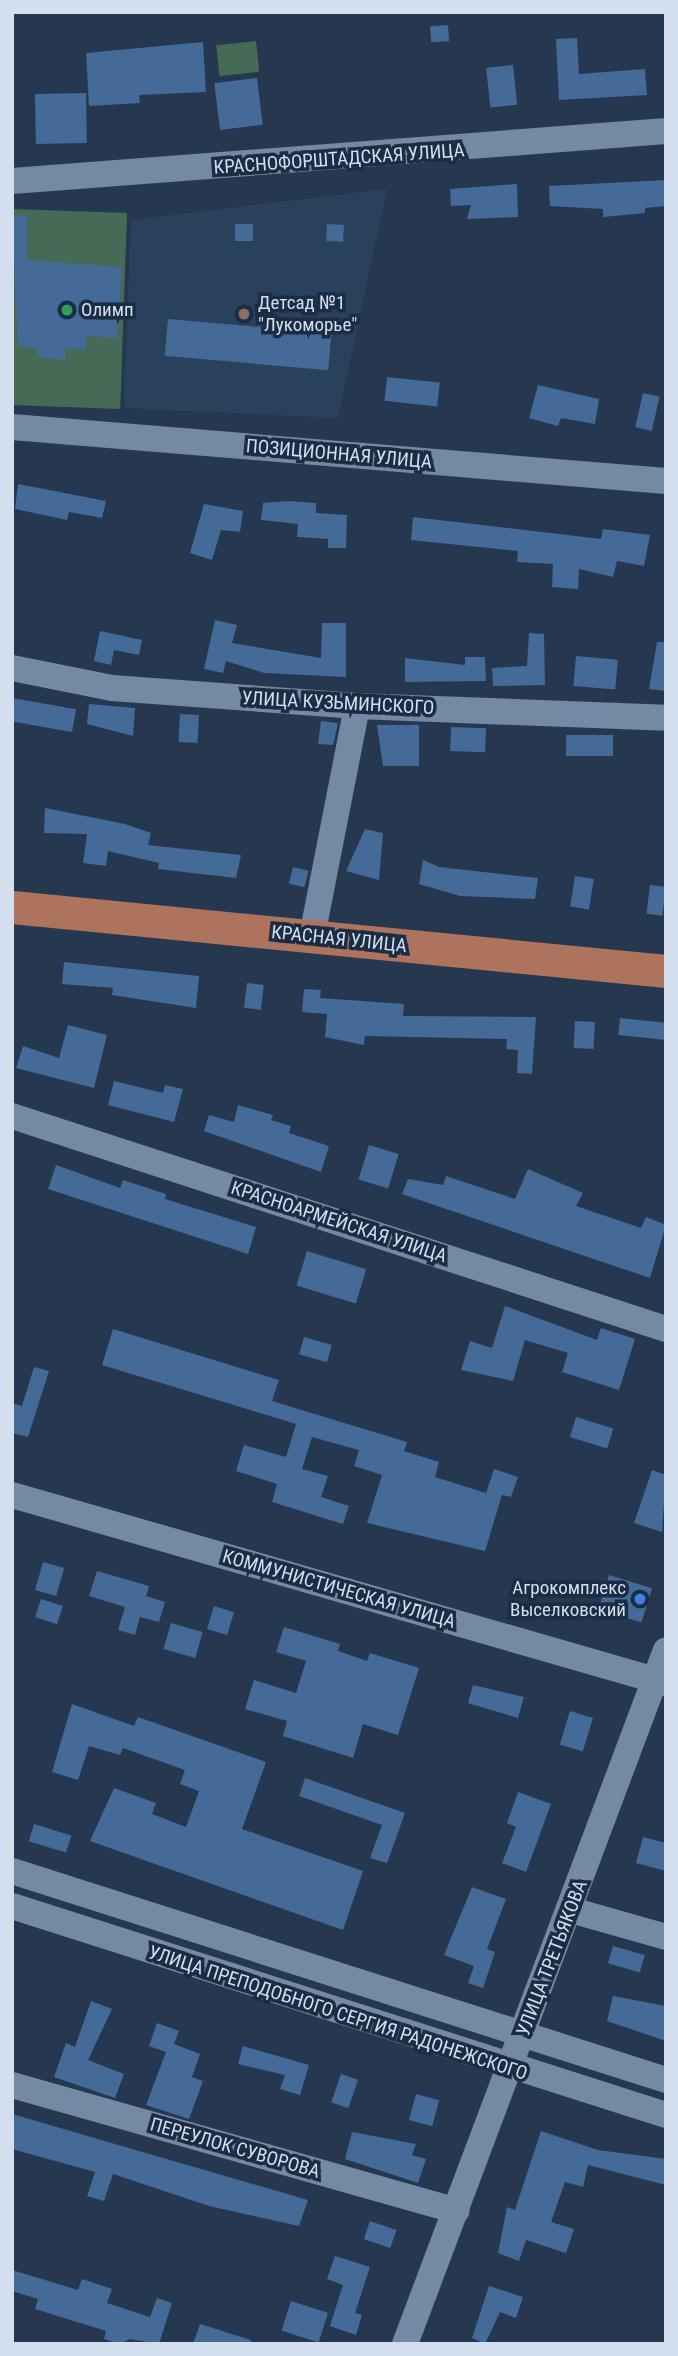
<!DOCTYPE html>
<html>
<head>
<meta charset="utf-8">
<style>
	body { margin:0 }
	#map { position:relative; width:678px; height:2356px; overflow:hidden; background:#25384f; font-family:"Roboto Condensed",sans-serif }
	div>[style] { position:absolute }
	.built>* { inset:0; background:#2a415e }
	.green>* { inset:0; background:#476a56; transform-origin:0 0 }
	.building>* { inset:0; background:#446a98; transform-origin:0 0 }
	.minor>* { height:26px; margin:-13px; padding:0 13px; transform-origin:13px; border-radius:13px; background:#7389a4 }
	.major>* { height:33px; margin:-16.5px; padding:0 16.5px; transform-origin:16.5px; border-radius:16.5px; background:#ad735d }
	.dots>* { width:19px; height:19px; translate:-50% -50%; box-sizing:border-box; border:4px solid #1b2d44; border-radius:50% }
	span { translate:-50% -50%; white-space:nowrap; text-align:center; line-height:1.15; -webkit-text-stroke:7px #1b2d44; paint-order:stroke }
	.street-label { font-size:19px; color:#d3dfee }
	.poi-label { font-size:19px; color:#d3dfee }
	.left { translate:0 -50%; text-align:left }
	.right { translate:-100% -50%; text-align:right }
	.frame { position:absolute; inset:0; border:14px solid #d3dfee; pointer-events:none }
</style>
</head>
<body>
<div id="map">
	<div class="built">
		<div style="clip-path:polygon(387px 189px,338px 418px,124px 408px,131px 220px)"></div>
	</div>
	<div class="green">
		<div style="left:256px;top:41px;width:31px;height:40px;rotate:84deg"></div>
		<div style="left:127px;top:213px;width:196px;height:115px;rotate:92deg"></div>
	</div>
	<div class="building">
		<div style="left:448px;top:25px;width:16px;height:18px;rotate:86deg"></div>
		<div style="clip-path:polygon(577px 38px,579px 74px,645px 69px,647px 95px,559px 100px,556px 39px)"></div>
		<div style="clip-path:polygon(203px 42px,206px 92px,139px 95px,140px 103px,89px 106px,86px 53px)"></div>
		<div style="left:513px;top:65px;width:40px;height:27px;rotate:84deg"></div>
		<div style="left:257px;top:78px;width:47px;height:43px;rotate:83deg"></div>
		<div style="left:86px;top:93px;width:50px;height:51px;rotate:89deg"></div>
		<div style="clip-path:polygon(666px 180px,666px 206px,645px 208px,645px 213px,603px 217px,603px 209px,550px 206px,549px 186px)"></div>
		<div style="clip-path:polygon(517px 184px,518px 217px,467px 219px,471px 205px,451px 206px,450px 189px)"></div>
		<div style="clip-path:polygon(12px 216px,27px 216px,27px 260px,122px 267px,117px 338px,86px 336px,85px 350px,66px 348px,65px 360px,37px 357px,37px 348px,18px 346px)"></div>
		<div style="left:235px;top:224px;width:18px;height:17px"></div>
		<div style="left:327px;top:224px;width:17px;height:17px;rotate:3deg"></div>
		<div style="left:168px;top:319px;width:164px;height:37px;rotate:5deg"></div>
		<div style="left:387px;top:377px;width:53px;height:24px;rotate:6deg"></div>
		<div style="clip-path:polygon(538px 385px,599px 399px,595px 424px,561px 418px,558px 426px,529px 418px)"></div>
		<div style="left:643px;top:393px;width:17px;height:35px;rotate:13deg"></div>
		<div style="clip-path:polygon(18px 484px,106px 501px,102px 518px,69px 512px,67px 520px,15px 509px)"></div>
		<div style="clip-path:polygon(290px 501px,316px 503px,316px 513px,347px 515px,346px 548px,328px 548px,328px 539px,297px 537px,298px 524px,261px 520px,263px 503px)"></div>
		<div style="clip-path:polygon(204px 504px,243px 511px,240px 532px,221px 530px,212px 560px,190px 553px)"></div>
		<div style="clip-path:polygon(413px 517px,601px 539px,603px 529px,650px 535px,644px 566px,617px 561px,613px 577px,579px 569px,578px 589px,552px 587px,553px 564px,517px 562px,518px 551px,411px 540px)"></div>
		<div style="clip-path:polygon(215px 620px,237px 625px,232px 643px,321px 658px,322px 623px,346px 623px,346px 677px,264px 673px,226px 661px,223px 673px,204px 669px)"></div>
		<div style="clip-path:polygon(100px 631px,142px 640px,139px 655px,114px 650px,111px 665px,94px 661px)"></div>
		<div style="clip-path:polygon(529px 633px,544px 634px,545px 685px,493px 686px,492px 668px,527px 666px)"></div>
		<div style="clip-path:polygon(657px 642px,666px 642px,666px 691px,649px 689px)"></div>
		<div style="left:576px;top:656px;width:42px;height:30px;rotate:5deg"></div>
		<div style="clip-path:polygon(465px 657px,485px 657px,486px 681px,405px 682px,405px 658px,465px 665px)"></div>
		<div style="left:12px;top:698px;width:65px;height:23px;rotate:10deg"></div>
		<div style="clip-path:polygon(89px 704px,135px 708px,133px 736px,87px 724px)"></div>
		<div style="left:180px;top:714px;width:19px;height:28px;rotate:3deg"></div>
		<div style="clip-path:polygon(321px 721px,338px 723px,333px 745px,318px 744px)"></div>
		<div style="clip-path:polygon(377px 725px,419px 725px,419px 766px,383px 766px)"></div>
		<div style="left:451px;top:727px;width:35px;height:24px;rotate:2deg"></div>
		<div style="left:566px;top:735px;width:47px;height:21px"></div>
		<div style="clip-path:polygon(45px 808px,125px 824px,151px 833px,148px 845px,241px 855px,236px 878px,158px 869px,159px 863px,108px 851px,106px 866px,83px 863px,87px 834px,44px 833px)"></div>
		<div style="clip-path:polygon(365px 829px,383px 833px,379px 880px,346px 871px)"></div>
		<div style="clip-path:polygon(423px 860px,439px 867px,538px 878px,535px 899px,460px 896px,419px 884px)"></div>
		<div style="left:293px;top:867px;width:16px;height:17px;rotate:14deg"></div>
		<div style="left:575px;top:876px;width:19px;height:31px;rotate:9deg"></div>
		<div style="left:650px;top:885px;width:16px;height:29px;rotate:7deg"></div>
		<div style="clip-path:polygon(64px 962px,199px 976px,196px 1008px,112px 995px,113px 988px,62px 984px)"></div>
		<div style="left:247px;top:983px;width:17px;height:25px;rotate:7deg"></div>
		<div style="clip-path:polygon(304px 989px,321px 990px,320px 998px,404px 1004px,403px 1016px,536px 1017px,532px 1074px,517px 1073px,518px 1050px,506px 1049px,507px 1039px,365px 1036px,364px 1045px,325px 1037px,327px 1014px,302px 1012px)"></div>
		<div style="left:620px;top:1018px;width:46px;height:17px;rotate:6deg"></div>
		<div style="left:575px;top:1021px;width:20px;height:27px;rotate:3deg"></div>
		<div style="clip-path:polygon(68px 1025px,107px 1035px,94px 1088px,16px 1068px,23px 1046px,59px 1058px)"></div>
		<div style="clip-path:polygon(114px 1081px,163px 1093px,165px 1085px,183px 1089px,174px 1122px,108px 1105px)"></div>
		<div style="clip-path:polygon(238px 1105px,273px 1115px,271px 1120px,291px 1126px,289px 1133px,329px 1146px,321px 1172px,204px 1131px,209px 1115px,234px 1122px)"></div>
		<div style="left:369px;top:1145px;width:31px;height:36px;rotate:17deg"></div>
		<div style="clip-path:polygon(56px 1165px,120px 1188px,123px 1180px,166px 1194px,165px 1199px,256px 1227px,248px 1254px,48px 1189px)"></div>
		<div style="clip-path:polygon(528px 1169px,583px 1193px,576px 1206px,641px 1228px,646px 1217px,666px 1225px,650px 1278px,402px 1194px,408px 1179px,443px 1185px,446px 1176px,515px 1199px)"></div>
		<div style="left:307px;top:1251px;width:62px;height:36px;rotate:17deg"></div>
		<div style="clip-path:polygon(505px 1306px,597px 1340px,601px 1328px,635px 1339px,619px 1390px,562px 1372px,568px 1353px,525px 1340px,513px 1381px,461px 1370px,470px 1341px,492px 1348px)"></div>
		<div style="clip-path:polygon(113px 1329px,279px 1380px,272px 1401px,407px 1442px,404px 1451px,439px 1462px,435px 1477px,486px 1493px,494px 1469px,518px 1477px,511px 1497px,502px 1495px,485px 1551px,367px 1523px,382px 1475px,354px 1466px,359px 1450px,312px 1437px,302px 1469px,328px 1476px,321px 1497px,349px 1506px,343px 1524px,272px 1502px,277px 1484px,236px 1471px,244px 1445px,286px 1457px,296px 1424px,102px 1365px)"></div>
		<div style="left:304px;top:1337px;width:29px;height:18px;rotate:16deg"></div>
		<div style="clip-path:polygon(34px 1367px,49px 1371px,28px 1437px,12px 1433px,12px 1403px,22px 1406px)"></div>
		<div style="left:576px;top:1417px;width:39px;height:21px;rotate:17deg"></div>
		<div style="clip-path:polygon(652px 1470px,666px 1475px,662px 1532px,634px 1523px)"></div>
		<div style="left:43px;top:1562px;width:22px;height:29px;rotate:16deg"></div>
		<div style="clip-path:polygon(97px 1571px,149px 1586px,146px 1596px,165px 1602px,159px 1622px,140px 1617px,135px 1635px,118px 1630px,125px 1607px,89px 1596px)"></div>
		<div style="left:609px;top:1575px;width:45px;height:36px;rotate:17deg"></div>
		<div style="left:41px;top:1599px;width:23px;height:19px;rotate:18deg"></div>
		<div style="left:214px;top:1606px;width:21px;height:24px;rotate:17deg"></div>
		<div style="left:171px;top:1623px;width:33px;height:27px;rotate:16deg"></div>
		<div style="clip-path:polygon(284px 1627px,340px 1644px,338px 1651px,367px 1661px,370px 1653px,419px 1668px,398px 1735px,363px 1724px,353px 1758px,283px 1736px,287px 1721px,245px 1709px,254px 1680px,296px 1693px,306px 1661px,276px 1652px)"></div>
		<div style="clip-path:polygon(473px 1685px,524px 1697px,518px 1718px,468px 1703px)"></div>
		<div style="clip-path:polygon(72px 1704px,134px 1726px,138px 1717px,266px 1762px,242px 1829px,363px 1871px,343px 1930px,90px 1841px,114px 1788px,156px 1803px,152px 1814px,186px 1827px,199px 1791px,180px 1784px,185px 1770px,123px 1748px,120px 1755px,89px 1746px,78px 1780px,52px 1772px)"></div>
		<div style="left:570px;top:1711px;width:24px;height:35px;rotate:17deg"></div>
		<div style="clip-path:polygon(305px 1778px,405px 1813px,387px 1863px,370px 1858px,382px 1825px,299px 1796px)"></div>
		<div style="clip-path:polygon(518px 1792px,551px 1804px,526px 1872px,502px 1863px,516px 1827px,507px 1823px)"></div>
		<div style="left:34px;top:1824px;width:39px;height:18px;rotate:17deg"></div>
		<div style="clip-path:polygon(643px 1837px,666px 1843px,666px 1871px,636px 1863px)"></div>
		<div style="clip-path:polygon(472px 1887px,506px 1899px,487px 1949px,495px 1952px,483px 1988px,468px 1983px,474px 1966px,444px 1955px)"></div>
		<div style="left:613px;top:1946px;width:33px;height:18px;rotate:16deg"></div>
		<div style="clip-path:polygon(613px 1996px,666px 2006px,666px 2041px,607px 2021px)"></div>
		<div style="clip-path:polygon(91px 2001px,112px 2009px,88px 2060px,124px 2074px,115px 2098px,54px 2077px,66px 2043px,75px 2047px)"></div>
		<div style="clip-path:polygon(157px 2023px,179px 2031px,174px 2044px,200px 2054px,192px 2077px,203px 2081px,189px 2119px,146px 2105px,166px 2052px,149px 2046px)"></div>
		<div style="clip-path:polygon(243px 2046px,309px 2065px,300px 2095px,280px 2089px,285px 2075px,238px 2064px)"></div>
		<div style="left:341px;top:2074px;width:18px;height:30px;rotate:19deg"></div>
		<div style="left:416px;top:2094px;width:24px;height:27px;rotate:15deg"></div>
		<div style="clip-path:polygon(12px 2114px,308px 2200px,299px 2226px,209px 2206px,113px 2174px,104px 2201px,87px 2196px,95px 2172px,12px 2149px)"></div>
		<div style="clip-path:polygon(541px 2131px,598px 2150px,666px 2159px,666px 2185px,588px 2165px,583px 2187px,565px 2182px,551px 2222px,574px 2229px,566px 2253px,526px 2240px,519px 2261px,498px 2253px,507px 2207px,515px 2210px)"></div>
		<div style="clip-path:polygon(352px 2132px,416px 2144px,412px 2155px,426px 2159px,418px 2183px,345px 2159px)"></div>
		<div style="left:370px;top:2221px;width:28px;height:19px;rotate:19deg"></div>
		<div style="clip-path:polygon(335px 2256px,370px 2267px,355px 2313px,362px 2315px,356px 2335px,330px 2326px,343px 2285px,327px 2279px)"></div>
		<div style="clip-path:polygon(12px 2270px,78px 2290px,82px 2279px,112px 2289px,107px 2303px,150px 2317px,157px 2298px,172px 2303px,159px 2344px,130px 2339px,119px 2344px,104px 2339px,106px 2331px,35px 2309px,38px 2299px,12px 2291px)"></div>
		<div style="clip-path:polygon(489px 2286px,523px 2297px,516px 2318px,500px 2312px,485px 2344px,472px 2338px)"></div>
		<div style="left:291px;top:2301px;width:39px;height:31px;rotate:18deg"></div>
		<div style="clip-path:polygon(200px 2324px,251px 2340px,250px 2344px,193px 2344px)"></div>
	</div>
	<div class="minor">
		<div style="left:12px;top:181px;width:656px;rotate:-4.37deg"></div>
		<div style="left:12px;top:427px;width:656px;rotate:4.72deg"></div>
		<div style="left:12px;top:668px;width:102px;rotate:11.3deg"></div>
		<div style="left:112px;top:688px;width:246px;rotate:4.2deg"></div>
		<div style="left:357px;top:706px;width:309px;rotate:2.2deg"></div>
		<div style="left:312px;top:936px;width:234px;rotate:-78.9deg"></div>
		<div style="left:12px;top:1116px;width:688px;rotate:18.04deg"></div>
		<div style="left:12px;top:1495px;width:680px;rotate:16.04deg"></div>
		<div style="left:12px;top:1871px;width:687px;rotate:17.72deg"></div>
		<div style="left:12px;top:1906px;width:687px;rotate:17.72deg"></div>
		<div style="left:571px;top:1910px;width:99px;rotate:15.9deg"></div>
		<div style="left:12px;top:2085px;width:462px;rotate:15.8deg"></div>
		<div style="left:405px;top:2344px;width:741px;rotate:-69.39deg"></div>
	</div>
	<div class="major">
		<div style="left:12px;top:907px;width:657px;rotate:5.59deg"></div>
	</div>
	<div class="dots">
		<div style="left:67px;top:310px;background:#2e9e5b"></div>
		<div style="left:244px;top:314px;background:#8d6e63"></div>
		<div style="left:640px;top:1599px;background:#3f7fe0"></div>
	</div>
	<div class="street-label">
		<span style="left:339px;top:159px;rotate:-4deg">КРАСНОФОРШТАДСКАЯ УЛИЦА</span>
		<span style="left:339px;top:454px;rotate:5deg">ПОЗИЦИОННАЯ УЛИЦА</span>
		<span style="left:338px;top:703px;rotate:3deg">УЛИЦА КУЗЬМИНСКОГО</span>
		<span style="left:339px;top:939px;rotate:6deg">КРАСНАЯ УЛИЦА</span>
		<span style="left:339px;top:1222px;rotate:18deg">КРАСНОАРМЕЙСКАЯ УЛИЦА</span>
		<span style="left:339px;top:1589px;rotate:16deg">КОММУНИСТИЧЕСКАЯ УЛИЦА</span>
		<span style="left:552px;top:1958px;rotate:-69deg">УЛИЦА ТРЕТЬЯКОВА</span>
		<span style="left:338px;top:2013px;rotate:18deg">УЛИЦА ПРЕПОДОБНОГО СЕРГИЯ РАДОНЕЖСКОГО</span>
		<span style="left:235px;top:2148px;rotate:16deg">ПЕРЕУЛОК СУВОРОВА</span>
	</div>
	<div class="poi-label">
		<span class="left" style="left:258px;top:314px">Детсад №1<br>"Лукоморье"</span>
		<span class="left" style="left:81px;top:310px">Олимп</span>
		<span class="right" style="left:626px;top:1599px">Агрокомплекс<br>Выселковский</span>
	</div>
	<div class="frame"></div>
</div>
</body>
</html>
